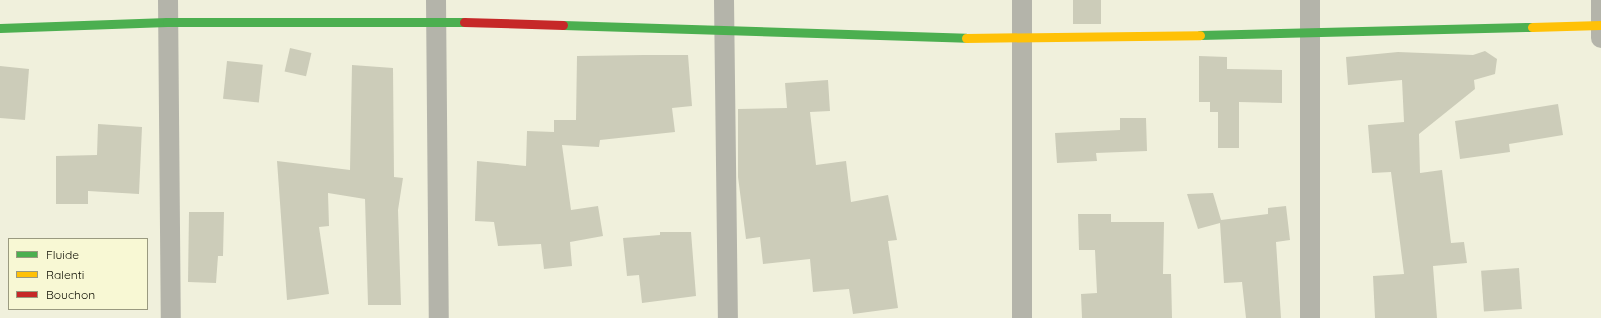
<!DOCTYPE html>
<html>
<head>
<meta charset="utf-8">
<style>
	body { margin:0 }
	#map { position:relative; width:1601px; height:318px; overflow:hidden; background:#f0f0dc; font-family:Quicksand,sans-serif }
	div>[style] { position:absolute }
	.building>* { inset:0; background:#ccccb9; transform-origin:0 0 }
	.street>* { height:20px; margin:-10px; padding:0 10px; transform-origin:10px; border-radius:10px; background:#b4b4aa }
	.fast>* { height:9px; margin:-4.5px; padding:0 4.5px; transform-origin:4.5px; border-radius:4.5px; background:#4caf50 }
	.slow>* { height:9px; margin:-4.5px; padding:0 4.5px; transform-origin:4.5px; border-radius:4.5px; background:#ffc107 }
	.jam>* { height:9px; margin:-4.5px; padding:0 4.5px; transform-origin:4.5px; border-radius:4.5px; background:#c62828 }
	span { translate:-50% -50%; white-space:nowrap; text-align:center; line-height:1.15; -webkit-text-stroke:4px #f8f8d4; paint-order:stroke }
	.legend { position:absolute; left:8px; top:238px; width:140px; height:72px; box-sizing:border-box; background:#f8f8d4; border:1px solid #9a9a80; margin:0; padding:5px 7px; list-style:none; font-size:12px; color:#0e0e03 }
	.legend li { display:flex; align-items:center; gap:8px; height:20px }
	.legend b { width:20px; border:1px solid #9a9a80 }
</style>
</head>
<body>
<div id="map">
	<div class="building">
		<div style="left:1073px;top:0;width:28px;height:24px"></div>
		<div style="left:290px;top:48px;width:22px;height:24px;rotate:13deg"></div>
		<div style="clip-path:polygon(1485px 51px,1497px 59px,1495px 74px,1474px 80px,1475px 89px,1419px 134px,1420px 173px,1442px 170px,1451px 243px,1464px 242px,1467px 263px,1433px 266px,1437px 318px,1375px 318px,1373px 276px,1404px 274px,1391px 172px,1372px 173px,1368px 125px,1404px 122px,1402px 80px,1348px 85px,1346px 57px,1398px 52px,1473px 55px)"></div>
		<div style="clip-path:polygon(644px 55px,688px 55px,692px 106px,672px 108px,675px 132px,600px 140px,599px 147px,562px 145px,571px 210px,598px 206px,603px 236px,570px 242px,572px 266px,544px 269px,541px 244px,498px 246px,494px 222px,475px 221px,477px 161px,526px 166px,527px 131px,554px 132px,554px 120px,576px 120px,577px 56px)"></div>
		<div style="clip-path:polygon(1199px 56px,1227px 57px,1227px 69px,1282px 70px,1282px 103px,1239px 102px,1239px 148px,1218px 148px,1218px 112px,1210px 112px,1210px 102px,1199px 102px)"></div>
		<div style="left:227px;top:61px;width:36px;height:38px;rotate:6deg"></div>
		<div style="clip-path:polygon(352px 65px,393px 68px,394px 177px,403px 178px,398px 210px,401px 305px,368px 305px,365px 199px,328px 193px,329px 226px,319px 227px,329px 294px,287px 300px,277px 161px,350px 170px)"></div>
		<div style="clip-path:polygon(0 66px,29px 69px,25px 120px,0 118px)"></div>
		<div style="clip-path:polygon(828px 80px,830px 111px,810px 112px,816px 165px,846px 161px,851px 202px,888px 195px,897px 240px,888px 241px,898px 308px,853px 314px,849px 289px,813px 292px,810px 259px,763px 264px,760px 237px,746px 239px,738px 177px,738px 109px,787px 108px,785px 83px)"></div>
		<div style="clip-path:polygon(1558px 104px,1563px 135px,1509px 144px,1510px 152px,1460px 159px,1455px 121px)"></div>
		<div style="clip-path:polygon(1120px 118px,1146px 118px,1147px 151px,1096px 153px,1097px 161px,1057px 163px,1055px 133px,1120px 130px)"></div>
		<div style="clip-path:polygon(98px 124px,142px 127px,139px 194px,88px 191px,88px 204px,56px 204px,56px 156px,97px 155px)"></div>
		<div style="clip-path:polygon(1213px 193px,1221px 220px,1268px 214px,1268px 208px,1286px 206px,1290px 240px,1276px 242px,1281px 318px,1246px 318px,1242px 282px,1224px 283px,1220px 223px,1198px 229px,1187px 194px)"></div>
		<div style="clip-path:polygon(189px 212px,224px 212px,223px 256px,218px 256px,216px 283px,188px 282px)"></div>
		<div style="clip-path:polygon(1078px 214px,1111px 214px,1111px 222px,1164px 222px,1163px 274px,1171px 274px,1172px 318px,1082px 318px,1081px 294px,1097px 293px,1095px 250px,1079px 250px)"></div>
		<div style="clip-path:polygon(660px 232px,691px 232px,696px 296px,642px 303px,639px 275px,627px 276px,623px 238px,660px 235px)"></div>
		<div style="left:1519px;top:268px;width:41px;height:38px;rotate:86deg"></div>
	</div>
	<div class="street">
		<div style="left:168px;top:0;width:318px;rotate:89.5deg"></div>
		<div style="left:436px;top:0;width:318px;rotate:89.5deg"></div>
		<div style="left:724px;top:0;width:318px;rotate:89.3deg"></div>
		<div style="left:1022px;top:0;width:318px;rotate:90deg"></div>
		<div style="left:1601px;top:0;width:38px;rotate:90deg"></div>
		<div style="left:1310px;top:318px;width:318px;rotate:-90deg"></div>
	</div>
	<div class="fast">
		<div style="left:563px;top:25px;width:403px;rotate:1.8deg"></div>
		<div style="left:0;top:28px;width:167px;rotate:-2.1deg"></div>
		<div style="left:167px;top:22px;width:297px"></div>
		<div style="left:1200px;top:35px;width:332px;rotate:-1.4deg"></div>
	</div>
	<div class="slow">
		<div style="left:1532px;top:27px;width:69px;rotate:-1.7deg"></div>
		<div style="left:966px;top:38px;width:234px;rotate:-0.7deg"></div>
	</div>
	<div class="jam">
		<div style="left:464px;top:22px;width:99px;rotate:1.7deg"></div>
	</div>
	<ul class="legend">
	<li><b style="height:5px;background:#4caf50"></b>Fluide</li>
	<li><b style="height:5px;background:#ffc107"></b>Ralenti</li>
	<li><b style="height:5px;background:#c62828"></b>Bouchon</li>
	</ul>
</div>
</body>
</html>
